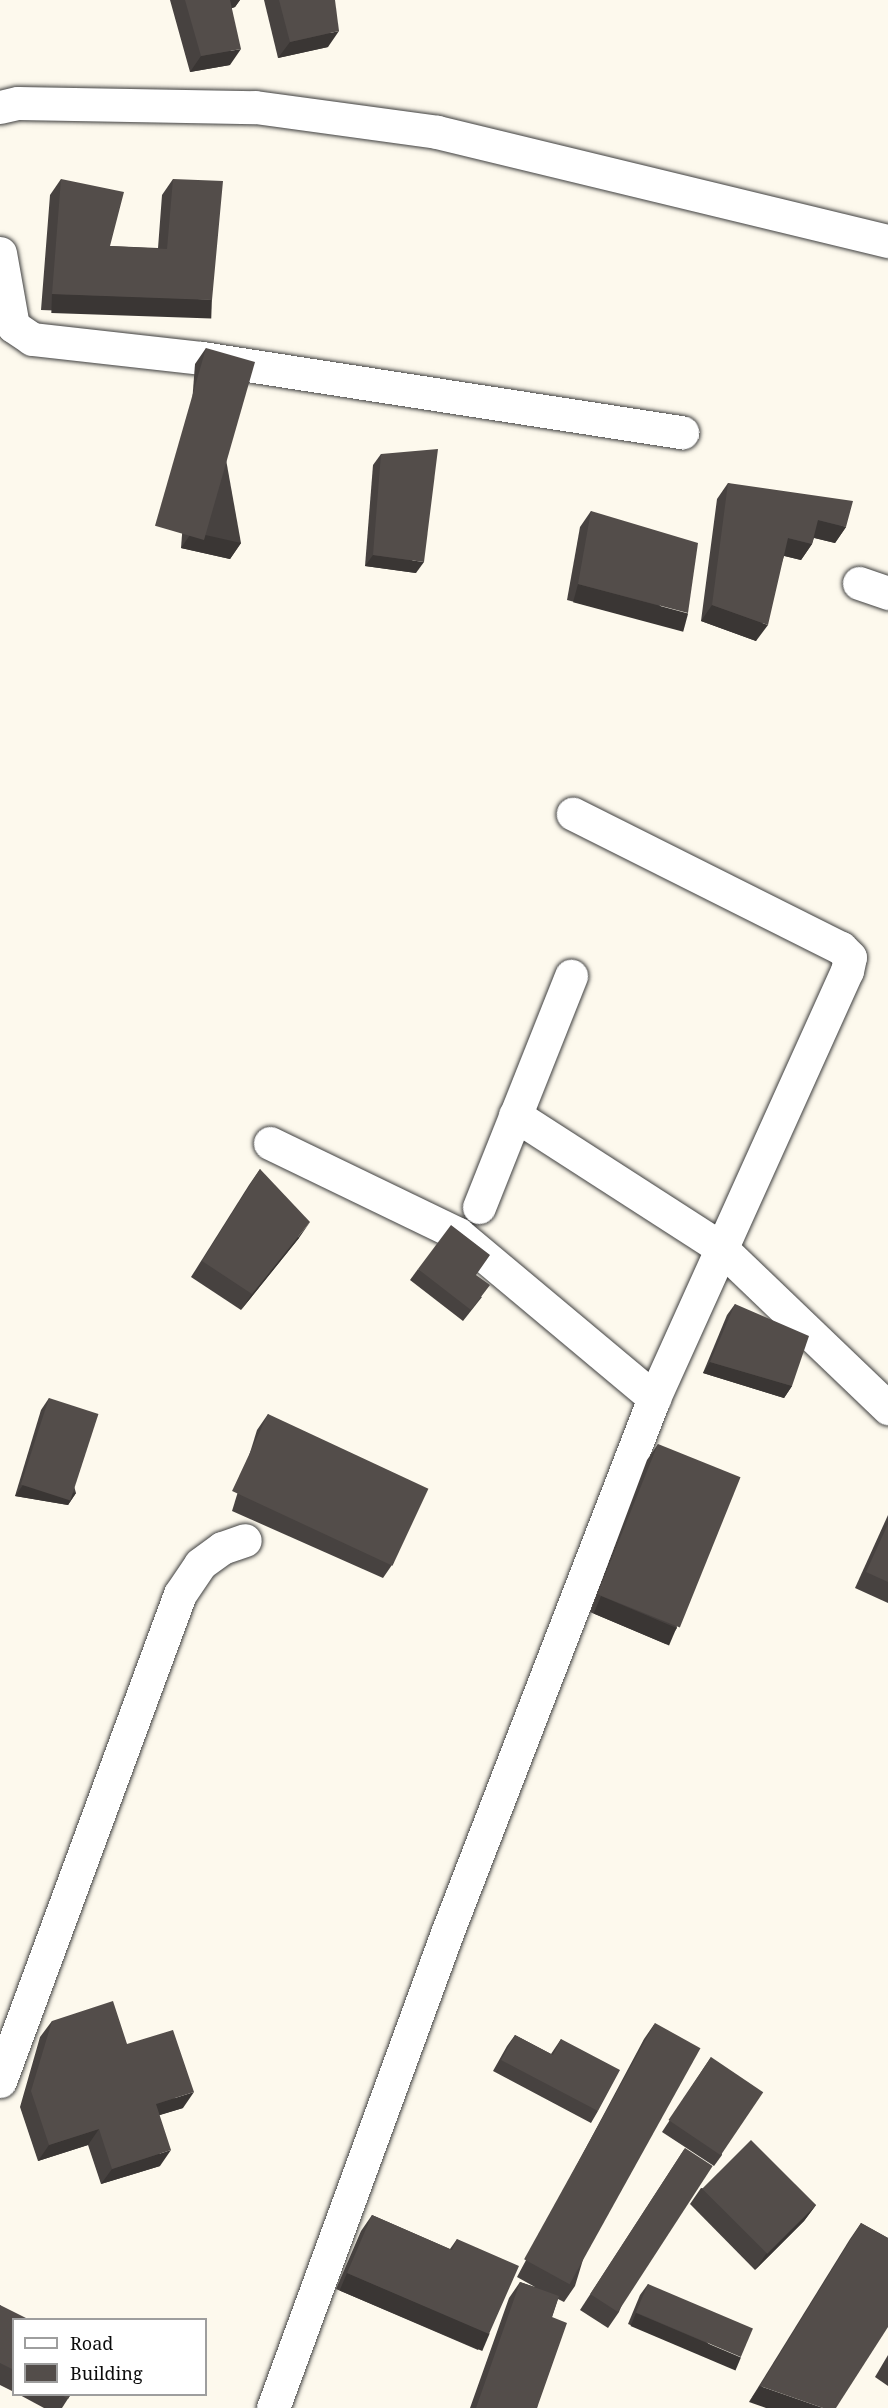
<!DOCTYPE html>
<html>
<head>
<meta charset="utf-8">
<style>
	body { margin:0 }
	#map { position:relative; width:888px; height:2408px; overflow:hidden; background:#fdf9ed; font-family:"Noto Serif",serif }
	div>[style] { position:absolute }
	.roads { filter:drop-shadow(0 0 2px #3f3f3f) drop-shadow(0 0 2px #3f3f3f) }
	.minor>* { height:33px; margin:-16.5px; padding:0 16.5px; transform-origin:16.5px; border-radius:16.5px; background:#fff }
	.wall>* { inset:0; background:#474240 }
	.shaded-wall>* { inset:0; background:#3a3634; transform-origin:0 0 }
	.building>* { inset:0; background:#534d4a; transform-origin:0 0 }
	span { translate:-50% -50%; white-space:nowrap; text-align:center; line-height:1.15; -webkit-text-stroke:6px #fff; paint-order:stroke }
	.legend { position:absolute; left:12px; top:2318px; width:195px; height:78px; box-sizing:border-box; background:#fff; border:2px solid #9e9e9e; margin:0; padding:8px 10px; list-style:none; font-size:18px; color:#0c0c0c }
	.legend li { display:flex; align-items:center; gap:12px; height:30px }
	.legend b { width:30px; border:2px solid #9e9e9e }
</style>
</head>
<body>
<div id="map">
	<div class="roads">
		<div class="minor">
			<div style="left:0;top:107px;width:18px;rotate:-13deg"></div>
			<div style="left:18px;top:103px;width:237px;rotate:1deg"></div>
			<div style="left:255px;top:107px;width:184px;rotate:7.8deg"></div>
			<div style="left:437px;top:132px;width:464px;rotate:13.6deg"></div>
			<div style="left:0;top:253px;width:74px;rotate:79.9deg"></div>
			<div style="left:13px;top:326px;width:23px;rotate:34deg"></div>
			<div style="left:32px;top:339px;width:171px;rotate:6.4deg"></div>
			<div style="left:202px;top:358px;width:486px;rotate:8.8deg"></div>
			<div style="left:859px;top:583px;width:31px;rotate:19deg"></div>
			<div style="left:515px;top:1115px;width:244px;rotate:32.8deg"></div>
			<div style="left:720px;top:1247px;width:233px;rotate:43.8deg"></div>
			<div style="left:270px;top:1143px;width:209px;rotate:25.8deg"></div>
			<div style="left:458px;top:1234px;width:256px;rotate:39.9deg"></div>
			<div style="left:479px;top:1207px;width:249px;rotate:-68.3deg"></div>
			<div style="left:0;top:2081px;width:519px;rotate:-69.72deg"></div>
			<div style="left:180px;top:1594px;width:36px;rotate:-56deg"></div>
			<div style="left:200px;top:1564px;width:27px;rotate:-36deg"></div>
			<div style="left:222px;top:1548px;width:24px;rotate:-19deg"></div>
			<div style="left:273px;top:2408px;width:506px;rotate:-69.88deg"></div>
			<div style="left:447px;top:1933px;width:574px;rotate:-68.85deg"></div>
			<div style="left:654px;top:1398px;width:469px;rotate:-65.7deg"></div>
			<div style="left:847px;top:971px;width:14px;rotate:-78deg"></div>
			<div style="left:850px;top:957px;width:13px;rotate:-135deg"></div>
			<div style="left:841px;top:948px;width:300px;rotate:-153.4deg"></div>
		</div>
	</div>
	<div class="wall">
		<div style="clip-path:polygon(170px 0,240px 0,235px 7px,232px 8px,230px 65px,190px 72px)"></div>
		<div style="clip-path:polygon(264px 0,335px 0,328px 47px,278px 58px)"></div>
		<div style="clip-path:polygon(61px 179px,110px 246px,158px 248px,162px 195px,173px 179px,201px 316px,41px 310px,50px 195px)"></div>
		<div style="clip-path:polygon(206px 348px,241px 543px,230px 559px,181px 548px,195px 364px)"></div>
		<div style="clip-path:polygon(381px 454px,416px 573px,365px 566px,373px 465px)"></div>
		<div style="clip-path:polygon(728px 483px,846px 527px,835px 543px,814px 538px,812px 544px,801px 560px,784px 556px,756px 641px,701px 621px,717px 499px)"></div>
		<div style="clip-path:polygon(591px 511px,677px 629px,567px 600px,580px 527px)"></div>
		<div style="clip-path:polygon(260px 1169px,299px 1238px,241px 1310px,191px 1277px,249px 1185px)"></div>
		<div style="clip-path:polygon(418px 1269px,482px 1297px,463px 1321px,410px 1280px)"></div>
		<div style="clip-path:polygon(735px 1304px,792px 1386px,784px 1398px,703px 1373px,727px 1315px)"></div>
		<div style="clip-path:polygon(49px 1398px,76px 1493px,68px 1505px,15px 1496px,41px 1410px)"></div>
		<div style="clip-path:polygon(268px 1414px,394px 1562px,383px 1578px,232px 1511px,257px 1430px)"></div>
		<div style="clip-path:polygon(658px 1444px,677px 1628px,666px 1644px,590px 1612px,647px 1460px)"></div>
		<div style="clip-path:polygon(888px 1515px,888px 1603px,855px 1588px)"></div>
		<div style="clip-path:polygon(52px 2021px,127px 2044px,183px 2108px,159px 2115px,160px 2166px,101px 2184px,88px 2145px,38px 2161px,20px 2107px,40px 2037px)"></div>
		<div style="clip-path:polygon(655px 2023px,575px 2286px,564px 2302px,558px 2299px,552px 2317px,537px 2408px,470px 2408px,509px 2298px,520px 2282px,535px 2287px,517px 2277px,644px 2039px)"></div>
		<div style="clip-path:polygon(515px 2035px,551px 2054px,561px 2039px,598px 2111px,591px 2123px,493px 2071px,507px 2046px)"></div>
		<div style="clip-path:polygon(711px 2057px,722px 2155px,714px 2166px,662px 2132px)"></div>
		<div style="clip-path:polygon(685px 2148px,619px 2312px,608px 2328px,580px 2310px)"></div>
		<div style="clip-path:polygon(701px 2188px,816px 2205px,804px 2221px,755px 2270px,690px 2204px)"></div>
		<div style="clip-path:polygon(372px 2215px,450px 2249px,457px 2239px,489px 2334px,478px 2350px,336px 2289px,361px 2231px)"></div>
		<div style="clip-path:polygon(861px 2223px,888px 2238px,749px 2402px,850px 2239px)"></div>
		<div style="clip-path:polygon(648px 2284px,733px 2368px,628px 2324px,640px 2295px)"></div>
		<div style="clip-path:polygon(0 2305px,14px 2319px,14px 2392px,0 2385px)"></div>
		<div style="clip-path:polygon(888px 2355px,888px 2386px,875px 2377px)"></div>
		<div style="clip-path:polygon(18px 2394px,71px 2394px,62px 2408px,44px 2408px)"></div>
	</div>
	<div class="shaded-wall">
		<div style="clip-path:polygon(228px 0,240px 0,235px 7px,218px 13px)"></div>
		<div style="clip-path:polygon(339px 31px,328px 47px,278px 58px,290px 42px)"></div>
		<div style="clip-path:polygon(241px 49px,230px 65px,190px 72px,201px 56px)"></div>
		<div style="left:52px;top:294px;width:160px;height:19px;rotate:2deg"></div>
		<div style="clip-path:polygon(818px 520px,846px 527px,835px 543px,807px 536px)"></div>
		<div style="clip-path:polygon(192px 532px,241px 543px,230px 559px,181px 548px)"></div>
		<div style="clip-path:polygon(788px 538px,812px 544px,801px 560px,777px 554px)"></div>
		<div style="clip-path:polygon(373px 555px,424px 562px,416px 573px,365px 566px)"></div>
		<div style="left:578px;top:584px;width:114px;height:19px;rotate:15deg"></div>
		<div style="clip-path:polygon(712px 605px,768px 625px,756px 641px,701px 621px)"></div>
		<div style="clip-path:polygon(310px 1222px,299px 1238px,241px 1310px,252px 1294px)"></div>
		<div style="clip-path:polygon(710px 1362px,792px 1386px,784px 1398px,703px 1373px)"></div>
		<div style="clip-path:polygon(23px 1485px,76px 1493px,68px 1505px,15px 1496px)"></div>
		<div style="left:601px;top:1596px;width:82px;height:19px;rotate:23deg"></div>
		<div style="clip-path:polygon(194px 2092px,183px 2108px,144px 2120px,156px 2104px)"></div>
		<div style="clip-path:polygon(99px 2129px,88px 2145px,38px 2161px,49px 2145px)"></div>
		<div style="clip-path:polygon(171px 2150px,160px 2166px,101px 2184px,112px 2169px)"></div>
		<div style="clip-path:polygon(816px 2205px,804px 2221px,755px 2270px,766px 2254px)"></div>
		<div style="left:347px;top:2273px;width:155px;height:19px;rotate:23deg"></div>
		<div style="left:636px;top:2313px;width:114px;height:14px;rotate:23deg"></div>
		<div style="clip-path:polygon(760px 2386px,823px 2408px,766px 2408px,749px 2402px)"></div>
	</div>
	<div class="building">
		<div style="clip-path:polygon(185px 0,230px 0,241px 49px,201px 56px)"></div>
		<div style="clip-path:polygon(279px 0,335px 0,339px 31px,290px 42px)"></div>
		<div style="clip-path:polygon(61px 179px,124px 192px,110px 246px,167px 249px,173px 179px,223px 181px,212px 300px,52px 294px)"></div>
		<div style="left:206px;top:348px;width:51px;height:185px;rotate:16deg"></div>
		<div style="clip-path:polygon(438px 449px,424px 562px,373px 555px,381px 454px)"></div>
		<div style="clip-path:polygon(728px 483px,853px 501px,846px 527px,818px 520px,812px 544px,788px 538px,768px 625px,712px 605px)"></div>
		<div style="clip-path:polygon(591px 511px,698px 543px,688px 613px,578px 584px)"></div>
		<div style="clip-path:polygon(260px 1169px,310px 1222px,252px 1294px,202px 1261px)"></div>
		<div style="clip-path:polygon(451px 1225px,490px 1255px,476px 1275px,490px 1285px,471px 1310px,418px 1269px)"></div>
		<div style="clip-path:polygon(735px 1304px,809px 1336px,792px 1386px,710px 1362px)"></div>
		<div style="left:49px;top:1398px;width:52px;height:91px;rotate:18deg"></div>
		<div style="left:268px;top:1414px;width:177px;height:85px;rotate:25deg"></div>
		<div style="left:658px;top:1444px;width:89px;height:162px;rotate:22deg"></div>
		<div style="clip-path:polygon(888px 1524px,888px 1582px,866px 1572px)"></div>
		<div style="clip-path:polygon(113px 2001px,127px 2044px,173px 2030px,194px 2092px,156px 2104px,171px 2150px,112px 2169px,99px 2129px,49px 2145px,31px 2091px,52px 2021px)"></div>
		<div style="left:655px;top:2023px;width:52px;height:270px;rotate:29deg"></div>
		<div style="clip-path:polygon(515px 2035px,553px 2055px,561px 2039px,620px 2070px,598px 2111px,501px 2060px)"></div>
		<div style="left:711px;top:2057px;width:63px;height:76px;rotate:34deg"></div>
		<div style="left:751px;top:2140px;width:92px;height:69px;rotate:45deg"></div>
		<div style="left:685px;top:2148px;width:33px;height:174px;rotate:33deg"></div>
		<div style="clip-path:polygon(372px 2215px,452px 2250px,457px 2239px,519px 2266px,489px 2334px,347px 2273px)"></div>
		<div style="clip-path:polygon(861px 2223px,888px 2238px,888px 2327px,836px 2408px,823px 2408px,760px 2386px)"></div>
		<div style="clip-path:polygon(520px 2282px,559px 2296px,552px 2317px,567px 2323px,537px 2408px,476px 2408px)"></div>
		<div style="left:648px;top:2284px;width:114px;height:31px;rotate:23deg"></div>
		<div style="clip-path:polygon(0 2305px,28px 2319px,14px 2319px,14px 2370px,0 2363px)"></div>
		<div style="clip-path:polygon(60px 2394px,71px 2394px,68px 2399px)"></div>
	</div>
	<ul class="legend">
	<li><b style="height:8px;background:#fff"></b>Road</li>
	<li><b style="height:16px;background:#534d4a"></b>Building</li>
	</ul>
</div>
</body>
</html>
